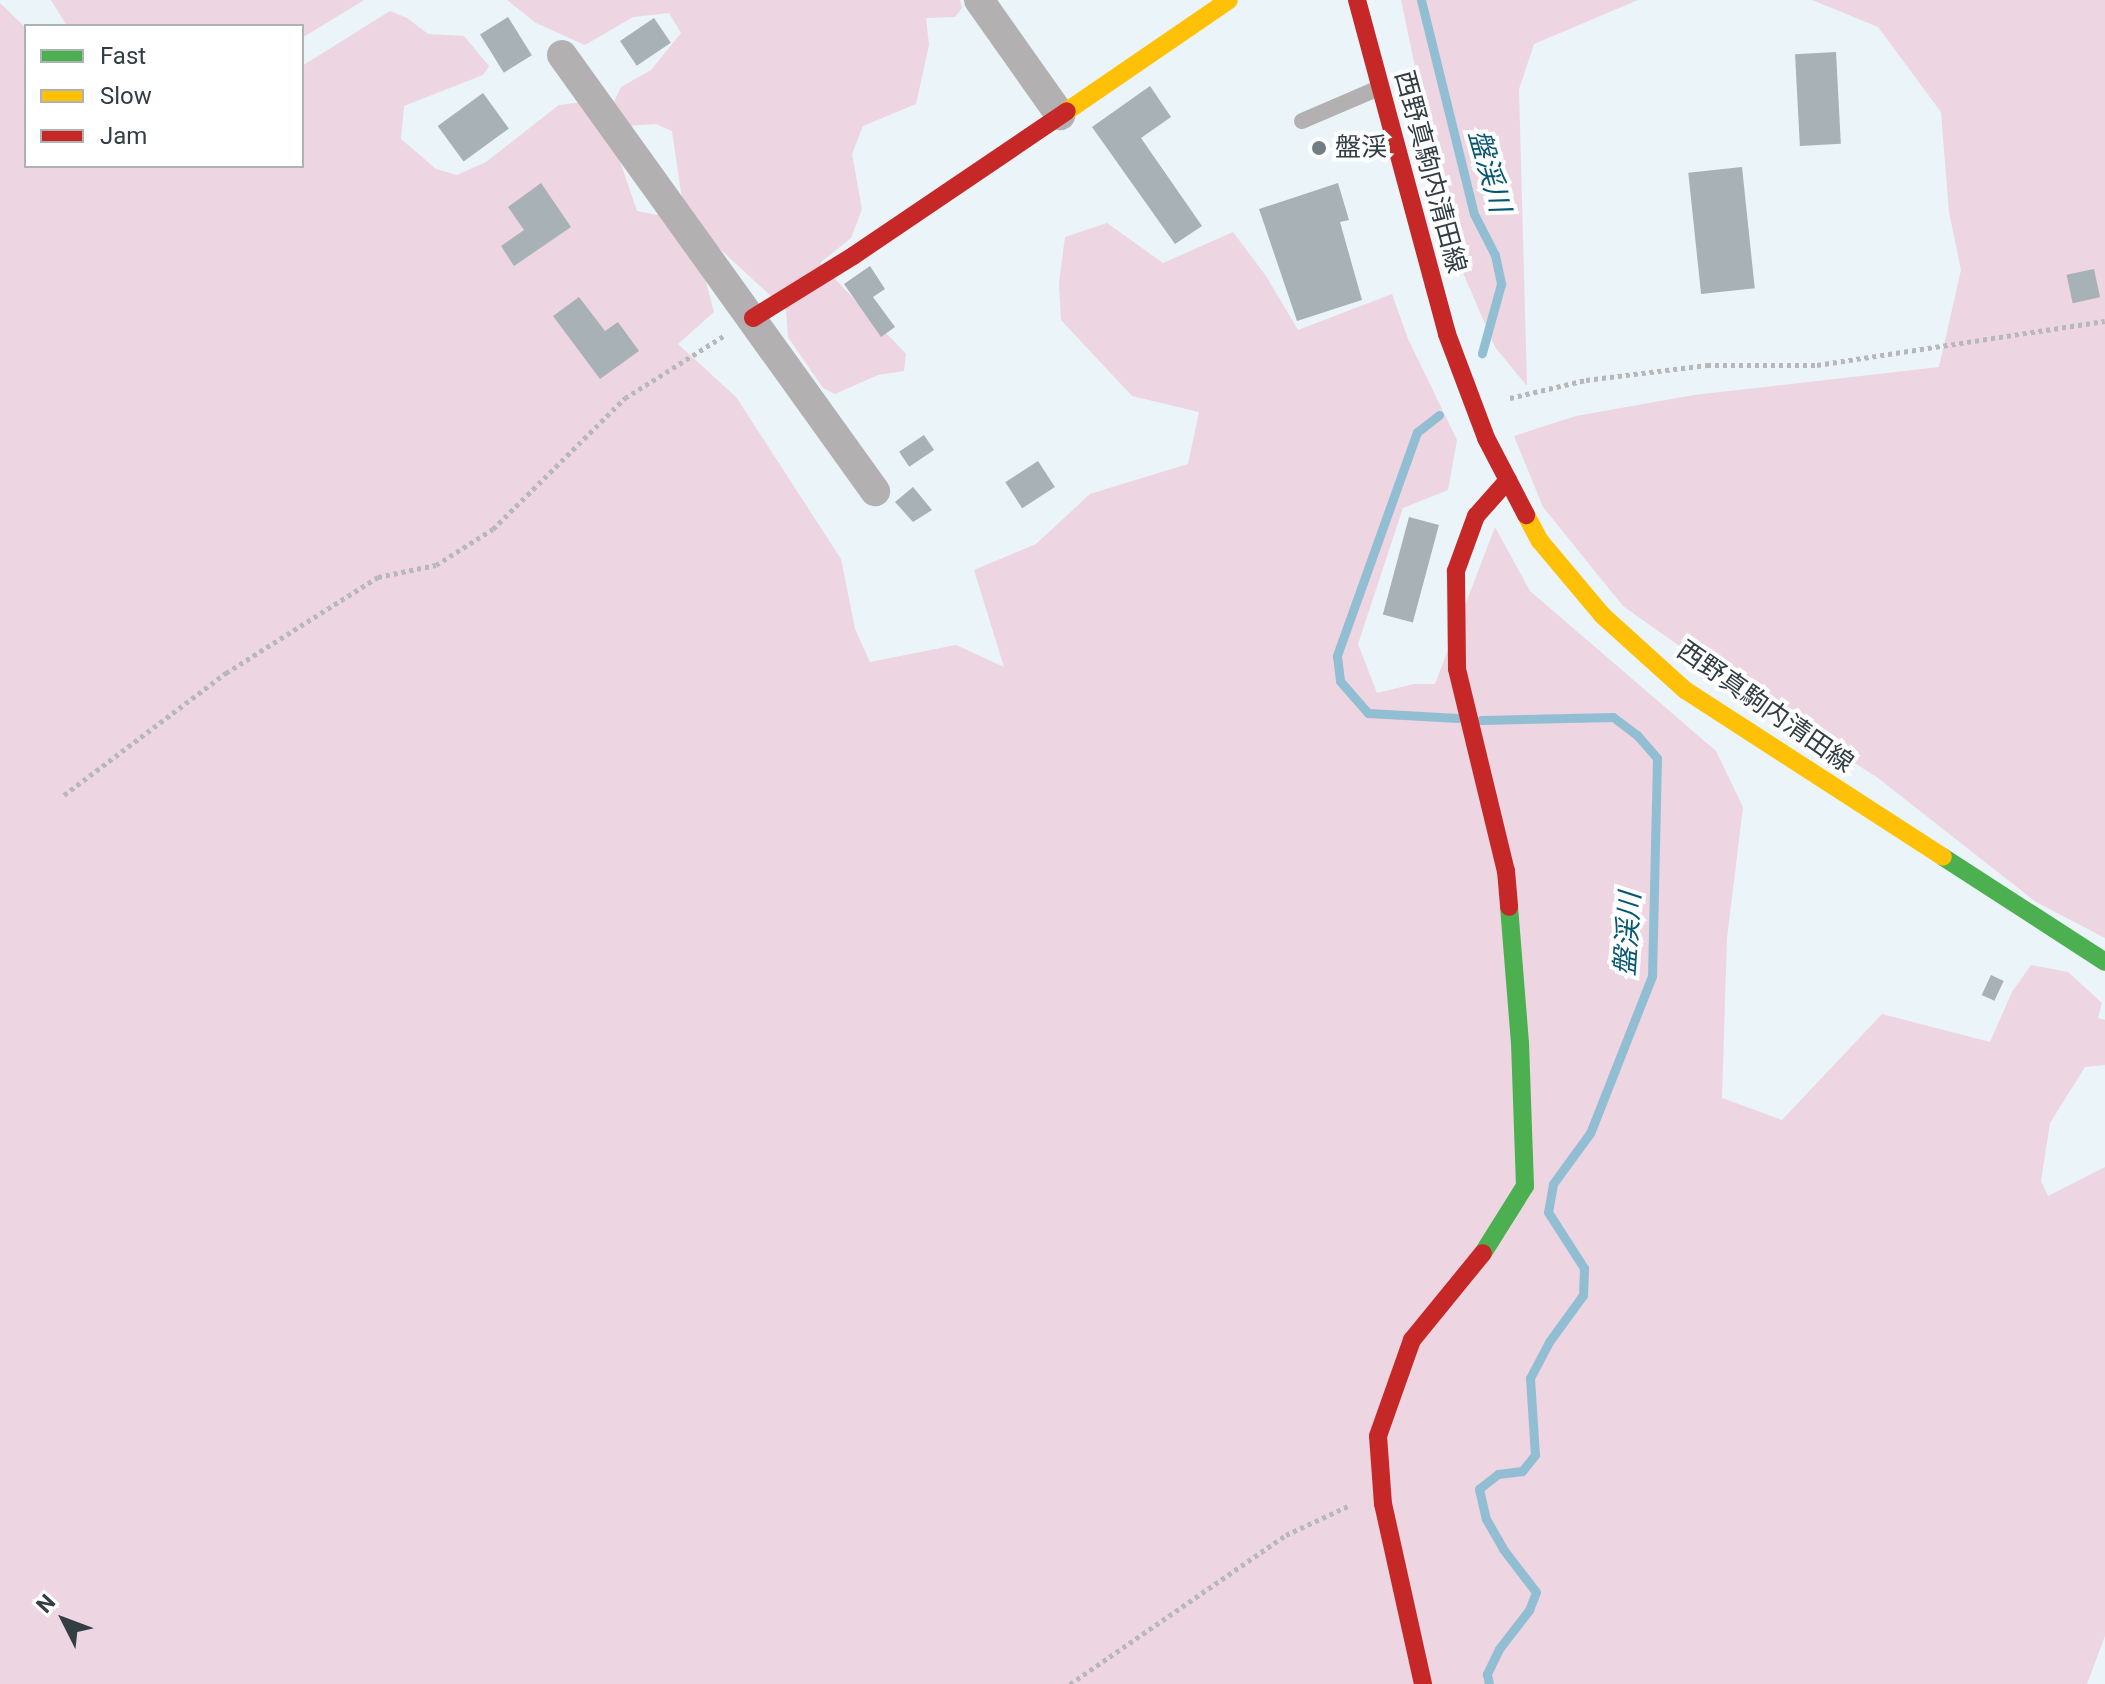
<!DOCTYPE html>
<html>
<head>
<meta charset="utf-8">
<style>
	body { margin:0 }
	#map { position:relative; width:2105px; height:1684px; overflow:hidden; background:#eaf4f9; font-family:Roboto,"Noto Sans JP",sans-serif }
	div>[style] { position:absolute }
	.green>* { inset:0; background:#edd5e1 }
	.stream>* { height:9px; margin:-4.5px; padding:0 4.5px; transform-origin:4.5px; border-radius:4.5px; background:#92bed3 }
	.building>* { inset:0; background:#a8b1b6; transform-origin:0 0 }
	.path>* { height:5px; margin-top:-2.5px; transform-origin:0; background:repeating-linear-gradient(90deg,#b7b8ba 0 4px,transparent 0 8px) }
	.lane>* { height:16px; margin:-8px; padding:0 8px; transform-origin:8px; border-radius:8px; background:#b3b0b2 }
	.street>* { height:30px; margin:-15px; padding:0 15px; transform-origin:15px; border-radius:15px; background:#b3b0b2 }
	.fast>* { height:18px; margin:-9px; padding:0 9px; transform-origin:9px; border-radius:9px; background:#4caf50 }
	.slow>* { height:18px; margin:-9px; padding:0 9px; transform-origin:9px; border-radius:9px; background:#ffc107 }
	.jam>* { height:18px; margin:-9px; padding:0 9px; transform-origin:9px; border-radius:9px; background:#c62828 }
	.dots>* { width:22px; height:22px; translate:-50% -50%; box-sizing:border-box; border:4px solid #fff; border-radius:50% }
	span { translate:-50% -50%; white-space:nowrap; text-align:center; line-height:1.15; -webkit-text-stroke:8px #fff; paint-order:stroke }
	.poi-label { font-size:26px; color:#323e44 }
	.left { translate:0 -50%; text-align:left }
	.street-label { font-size:26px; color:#323e44 }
	.water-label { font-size:28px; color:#065774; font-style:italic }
	.legend { position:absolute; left:24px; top:24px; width:280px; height:144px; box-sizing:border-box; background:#fff; border:2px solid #adb2b4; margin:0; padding:10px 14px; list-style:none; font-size:24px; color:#323e44 }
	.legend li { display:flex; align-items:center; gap:16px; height:40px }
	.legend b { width:40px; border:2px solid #adb2b4 }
	.north { position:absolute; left:24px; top:1580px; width:80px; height:80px; -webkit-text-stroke:6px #fff; paint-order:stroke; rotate:312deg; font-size:22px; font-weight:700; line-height:32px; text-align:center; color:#323e44 }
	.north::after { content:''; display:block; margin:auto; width:28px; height:36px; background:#323e44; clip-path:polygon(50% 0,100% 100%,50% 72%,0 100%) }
</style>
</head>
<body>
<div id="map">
	<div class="green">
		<div style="clip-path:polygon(51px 0,364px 0,302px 38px,302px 26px,67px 26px)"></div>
		<div style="clip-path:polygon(507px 0,960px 0,962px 8px,955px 17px,926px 18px,929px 45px,916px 104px,863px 126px,852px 154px,862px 209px,851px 238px,820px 263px,906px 354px,904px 371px,878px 375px,835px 394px,823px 388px,788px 337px,786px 310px,720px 249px,704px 275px,714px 312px,678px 344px,736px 397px,841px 559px,855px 629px,870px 662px,956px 645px,1004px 667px,974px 570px,1036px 544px,1090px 494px,1188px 464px,1199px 412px,1132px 396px,1061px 320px,1059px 283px,1065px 237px,1107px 223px,1163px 263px,1233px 232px,1266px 276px,1298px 330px,1392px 294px,1408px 339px,1457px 440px,1448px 490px,1403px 508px,1358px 644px,1377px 693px,1414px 684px,1435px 684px,1495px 527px,1530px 591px,1716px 751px,1743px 807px,1727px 938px,1722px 1098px,1782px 1120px,1882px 1014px,1990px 1042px,2012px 992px,2031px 965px,2068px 972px,2102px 1003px,2098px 1018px,2105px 1020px,2105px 1065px,2085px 1067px,2050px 1123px,2041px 1181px,2048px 1196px,2105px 1167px,2105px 1636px,2087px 1684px,0 1684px,0 3px,26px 28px,26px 166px,302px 166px,302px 66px,390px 11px,407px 18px,428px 34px,464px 36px,489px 66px,483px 75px,404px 106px,401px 139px,436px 169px,457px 175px,486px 162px,559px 105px,584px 102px,614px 144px,637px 211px,657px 215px,682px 199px,672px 131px,656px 124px,626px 126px,612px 106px,621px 87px,651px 70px,681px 33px,669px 13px,633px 17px,585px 45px,536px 23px)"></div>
		<div style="clip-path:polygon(1401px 0,1638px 0,1534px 44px,1519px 89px,1527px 386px,1495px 347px,1454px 252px)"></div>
		<div style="clip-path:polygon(1812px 0,2105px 0,2105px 938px,2036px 902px,1878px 778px,1743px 691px,1623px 606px,1543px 507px,1514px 436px,1576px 416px,1694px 395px,1939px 367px,1961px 270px,1949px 212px,1941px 112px,1878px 27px)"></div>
	</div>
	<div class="stream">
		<div style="left:1421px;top:0;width:220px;rotate:76.1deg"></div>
		<div style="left:1474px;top:214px;width:46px;rotate:62.9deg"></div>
		<div style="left:1495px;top:255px;width:30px;rotate:78deg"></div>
		<div style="left:1501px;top:284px;width:72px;rotate:105.4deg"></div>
		<div style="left:1439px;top:415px;width:28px;rotate:142deg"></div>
		<div style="left:1417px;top:432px;width:238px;rotate:109.7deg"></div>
		<div style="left:1337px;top:656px;width:25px;rotate:83deg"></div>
		<div style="left:1340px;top:681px;width:43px;rotate:48.8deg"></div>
		<div style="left:1368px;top:713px;width:90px;rotate:3.2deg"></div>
		<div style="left:1481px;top:720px;width:132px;rotate:-1.3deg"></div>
		<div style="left:1613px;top:717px;width:30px;rotate:37deg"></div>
		<div style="left:1637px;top:735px;width:30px;rotate:49deg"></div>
		<div style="left:1657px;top:758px;width:218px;rotate:91.3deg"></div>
		<div style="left:1652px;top:976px;width:169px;rotate:111.5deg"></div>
		<div style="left:1590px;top:1133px;width:63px;rotate:126deg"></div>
		<div style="left:1553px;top:1184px;width:28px;rotate:100deg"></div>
		<div style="left:1548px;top:1212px;width:67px;rotate:57.3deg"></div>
		<div style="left:1584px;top:1268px;width:27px;rotate:92deg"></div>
		<div style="left:1583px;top:1295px;width:58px;rotate:125.9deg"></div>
		<div style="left:1549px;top:1342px;width:41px;rotate:117.8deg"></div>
		<div style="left:1530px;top:1378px;width:77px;rotate:86.3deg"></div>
		<div style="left:1535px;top:1455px;width:21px;rotate:129deg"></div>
		<div style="left:1522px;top:1471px;width:24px;rotate:173deg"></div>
		<div style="left:1498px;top:1474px;width:24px;rotate:142deg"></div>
		<div style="left:1479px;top:1489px;width:31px;rotate:77deg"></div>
		<div style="left:1486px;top:1519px;width:34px;rotate:60deg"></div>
		<div style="left:1503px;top:1549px;width:54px;rotate:52.5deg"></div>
		<div style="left:1536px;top:1592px;width:19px;rotate:111deg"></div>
		<div style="left:1529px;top:1610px;width:49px;rotate:127.6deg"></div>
		<div style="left:1499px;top:1649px;width:28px;rotate:116deg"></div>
		<div style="left:1487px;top:1674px;width:10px;rotate:79deg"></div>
	</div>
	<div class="building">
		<div style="left:508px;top:17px;width:45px;height:33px;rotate:58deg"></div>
		<div style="left:654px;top:18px;width:30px;height:41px;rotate:56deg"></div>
		<div style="left:1836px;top:52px;width:92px;height:41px;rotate:87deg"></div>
		<div style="clip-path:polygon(1150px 86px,1171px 117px,1141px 138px,1202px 226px,1175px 244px,1092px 127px)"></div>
		<div style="left:483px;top:93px;width:44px;height:56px;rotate:54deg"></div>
		<div style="left:1742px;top:167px;width:122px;height:54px;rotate:84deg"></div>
		<div style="clip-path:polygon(541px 183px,571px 227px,514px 266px,501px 246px,524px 230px,508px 207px)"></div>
		<div style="clip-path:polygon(1338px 183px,1349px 220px,1340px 222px,1362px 300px,1297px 321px,1259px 209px)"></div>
		<div style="clip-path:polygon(870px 266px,885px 289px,873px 297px,895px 327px,881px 337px,844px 284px)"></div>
		<div style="left:2094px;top:269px;width:29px;height:28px;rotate:78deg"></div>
		<div style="clip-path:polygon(579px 297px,605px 331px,618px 322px,639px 351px,600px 379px,553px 316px)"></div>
		<div style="left:924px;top:435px;width:18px;height:30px;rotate:56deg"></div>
		<div style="left:1038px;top:461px;width:31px;height:39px;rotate:57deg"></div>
		<div style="clip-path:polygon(913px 487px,932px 510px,913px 522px,895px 502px)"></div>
		<div style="left:1409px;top:517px;width:31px;height:101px;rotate:15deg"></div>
		<div style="left:1991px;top:975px;width:14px;height:22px;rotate:25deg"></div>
	</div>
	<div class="path">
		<div style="left:1510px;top:398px;width:78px;rotate:-13.3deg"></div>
		<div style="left:1586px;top:380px;width:122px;rotate:-7.1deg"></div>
		<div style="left:1707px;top:365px;width:110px"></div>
		<div style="left:1817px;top:365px;width:291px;rotate:-8.7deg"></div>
		<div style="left:64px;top:795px;width:203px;rotate:-37deg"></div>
		<div style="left:226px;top:673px;width:180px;rotate:-32.3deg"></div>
		<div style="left:378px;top:577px;width:59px;rotate:-11.7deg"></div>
		<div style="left:436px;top:565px;width:67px;rotate:-32.3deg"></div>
		<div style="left:493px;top:529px;width:186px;rotate:-44.8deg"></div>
		<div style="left:625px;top:398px;width:118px;rotate:-32.2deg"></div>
		<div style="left:1070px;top:1684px;width:262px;rotate:-34.6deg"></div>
		<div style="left:1286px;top:1535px;width:68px;rotate:-25.1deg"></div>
	</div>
	<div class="lane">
		<div style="left:1302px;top:121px;width:84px;rotate:-23.2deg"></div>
	</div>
	<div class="street">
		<div style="left:979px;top:0;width:141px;rotate:54.8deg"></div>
		<div style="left:562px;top:55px;width:537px;rotate:54.33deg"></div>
	</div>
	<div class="fast">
		<div style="left:1943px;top:857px;width:193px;rotate:32.9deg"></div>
		<div style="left:1483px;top:1253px;width:79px;rotate:-57.9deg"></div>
		<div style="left:1525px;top:1186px;width:143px;rotate:-92deg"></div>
		<div style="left:1520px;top:1043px;width:136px;rotate:-94.6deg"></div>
	</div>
	<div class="slow">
		<div style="left:1067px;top:111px;width:196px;rotate:-34.4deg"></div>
		<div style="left:1526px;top:515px;width:30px;rotate:62deg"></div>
		<div style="left:1540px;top:541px;width:97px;rotate:50deg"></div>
		<div style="left:1602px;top:615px;width:112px;rotate:42.1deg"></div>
		<div style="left:1685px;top:690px;width:307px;rotate:32.9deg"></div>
	</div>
	<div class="jam">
		<div style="left:1357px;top:0;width:346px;rotate:74.9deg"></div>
		<div style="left:1447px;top:334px;width:111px;rotate:69.4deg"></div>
		<div style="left:1486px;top:438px;width:87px;rotate:62.5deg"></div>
		<div style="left:753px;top:318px;width:118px;rotate:-31.8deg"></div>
		<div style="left:853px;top:256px;width:258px;rotate:-34.1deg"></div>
		<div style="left:1508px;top:480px;width:48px;rotate:131.6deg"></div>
		<div style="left:1476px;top:516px;width:59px;rotate:110deg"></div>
		<div style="left:1456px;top:571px;width:98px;rotate:89.4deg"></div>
		<div style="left:1457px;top:669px;width:208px;rotate:76.4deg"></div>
		<div style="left:1506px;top:871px;width:36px;rotate:85deg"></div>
		<div style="left:1423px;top:1684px;width:184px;rotate:-102.5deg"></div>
		<div style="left:1383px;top:1504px;width:68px;rotate:-94.2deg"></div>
		<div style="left:1378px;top:1436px;width:102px;rotate:-70.5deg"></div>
		<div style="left:1412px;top:1340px;width:112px;rotate:-50.8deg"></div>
	</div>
	<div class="dots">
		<div style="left:1319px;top:148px;background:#727e83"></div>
	</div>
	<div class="poi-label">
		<span class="left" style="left:1335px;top:148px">盤渓</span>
	</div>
	<div class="street-label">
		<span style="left:1430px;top:172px;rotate:75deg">西野真駒内清田線</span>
		<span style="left:1765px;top:707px;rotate:35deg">西野真駒内清田線</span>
	</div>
	<div class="water-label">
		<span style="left:1489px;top:171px;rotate:74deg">盤渓川</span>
		<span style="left:1628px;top:934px;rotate:-86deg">盤渓川</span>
	</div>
	<ul class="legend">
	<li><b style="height:10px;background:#4caf50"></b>Fast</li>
	<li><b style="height:10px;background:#ffc107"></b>Slow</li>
	<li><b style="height:10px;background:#c62828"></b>Jam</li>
	</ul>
	<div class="north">N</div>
</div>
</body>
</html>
